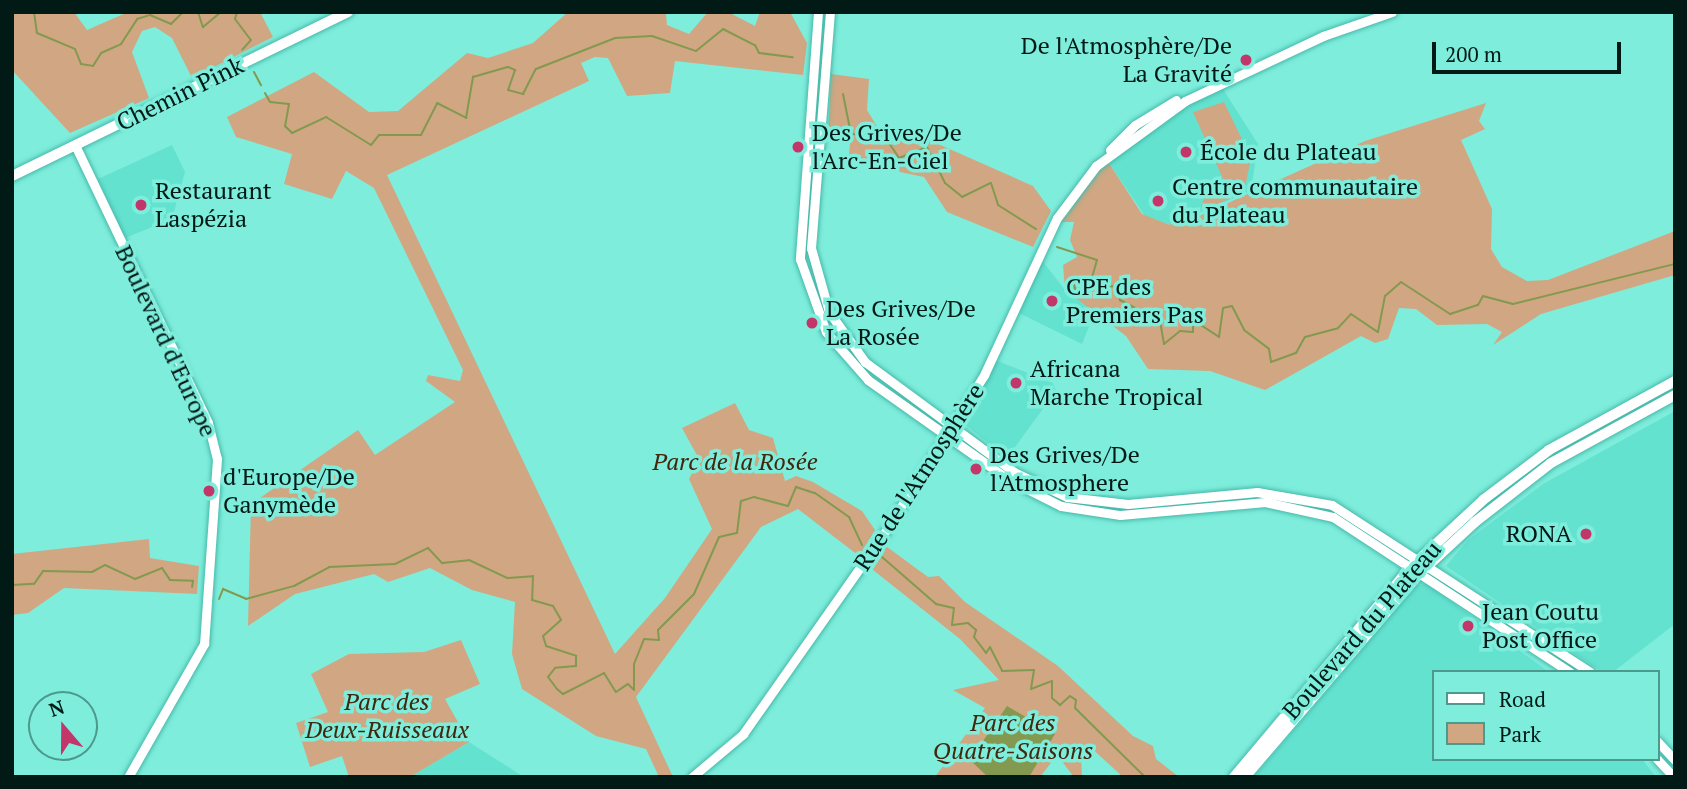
<!DOCTYPE html>
<html>
<head>
<meta charset="utf-8">
<style>
	body { margin:0 }
	#map { position:relative; width:1687px; height:789px; overflow:hidden; background:#7eeddc; font-family:"PT Serif",serif }
	div>[style] { position:absolute }
	.built>* { inset:0; background:#64e2d0 }
	.green>* { inset:0; background:#d0a782 }
	.water>* { inset:0; background:#839950 }
	.stream>* { height:2px; margin:-1px; padding:0 1px; transform-origin:1px; border-radius:1px; background:#839950 }
	.roads { filter:drop-shadow(0 0 2px #46b9a9) drop-shadow(0 0 2px #46b9a9) }
	.tertiary>* { height:9px; margin:-4.5px; padding:0 4.5px; transform-origin:4.5px; border-radius:4.5px; background:#fff }
	.secondary>* { height:10px; margin:-5px; padding:0 5px; transform-origin:5px; border-radius:5px; background:#fff }
	.dots>* { width:19px; height:19px; translate:-50% -50%; box-sizing:border-box; border:4px solid #7eeddc; border-radius:50% }
	span { translate:-50% -50%; white-space:nowrap; text-align:center; line-height:1.15; -webkit-text-stroke:7px #7eeddc; paint-order:stroke }
	.poi-label { font-size:24px; color:#021a16 }
	.right { translate:-100% -50%; text-align:right }
	.left { translate:0 -50%; text-align:left }
	.street-label { font-size:24px; color:#021a16 }
	.park-label { font-size:24px; color:#40270e; font-style:italic }
	.frame { position:absolute; inset:0; border:14px solid #021a16; pointer-events:none }
	.legend { position:absolute; left:1432px; top:670px; width:228px; height:91px; box-sizing:border-box; background:#7eeddc; border:2px solid #4c998d; margin:0; padding:9px 12px; list-style:none; font-size:21px; color:#021a16 }
	.legend li { display:flex; align-items:center; gap:14px; height:35px }
	.legend b { width:35px; border:2px solid #4c998d }
	.north { position:absolute; left:28px; top:691px; width:70px; height:70px; box-sizing:border-box; background:#7eeddc; border:2px solid #4c998d; border-radius:50%; rotate:340deg; font-size:19px; font-weight:700; line-height:28px; text-align:center; color:#021a16 }
	.north::after { content:''; display:block; margin:auto; width:24px; height:32px; background:#c23669; clip-path:polygon(50% 0,100% 100%,50% 72%,0 100%) }
	.scale { position:absolute; left:1432px; top:42px; width:189px; height:32px; box-sizing:border-box; border:4px solid #021a16; border-top:0; padding-left:9px; font-size:21px; line-height:24px; white-space:nowrap; color:#021a16; -webkit-text-stroke:5px #7eeddc; paint-order:stroke }
</style>
</head>
<body>
<div id="map">
	<div class="built">
		<div style="clip-path:polygon(1223px 89px,1258px 144px,1251px 191px,1170px 225px,1145px 216px,1107px 160px,1181px 105px)"></div>
		<div style="clip-path:polygon(172px 145px,185px 172px,172px 219px,125px 238px,98px 179px)"></div>
		<div style="clip-path:polygon(1041px 259px,1065px 290px,1095px 312px,1082px 344px,1019px 313px)"></div>
		<div style="clip-path:polygon(995px 360px,1053px 383px,1056px 391px,1007px 458px,962px 422px)"></div>
		<div style="clip-path:polygon(1675px 411px,1675px 624px,1613px 672px,1602px 672px,1446px 566px,1468px 540px,1543px 484px)"></div>
		<div style="clip-path:polygon(1426px 584px,1549px 672px,1433px 672px,1433px 759px,1642px 759px,1656px 777px,1254px 777px,1416px 586px)"></div>
		<div style="clip-path:polygon(469px 742px,524px 777px,410px 777px)"></div>
	</div>
	<div class="green">
		<div style="clip-path:polygon(12px 12px,74px 12px,87px 30px,128px 12px,260px 12px,273px 37px,192px 78px,172px 38px,155px 27px,142px 31px,132px 52px,149px 98px,70px 133px,12px 70px)"></div>
		<div style="clip-path:polygon(568px 12px,666px 14px,667px 25px,689px 34px,708px 12px,728px 12px,755px 26px,760px 12px,790px 12px,807px 43px,803px 75px,675px 61px,670px 93px,627px 96px,608px 58px,595px 57px,581px 63px,589px 81px,387px 175px,615px 654px,665px 598px,712px 529px,689px 479px,699px 459px,682px 428px,735px 403px,749px 430px,773px 438px,785px 481px,796px 476px,813px 482px,862px 511px,875px 530px,859px 556px,798px 509px,761px 527px,636px 697px,673px 777px,659px 777px,646px 749px,596px 736px,522px 689px,512px 654px,515px 602px,472px 590px,430px 568px,388px 582px,374px 574px,295px 594px,248px 626px,251px 504px,358px 430px,375px 455px,455px 402px,426px 381px,428px 375px,460px 381px,463px 370px,374px 188px,346px 171px,332px 199px,284px 184px,292px 154px,236px 137px,227px 117px,314px 72px,369px 112px,398px 111px,467px 53px,488px 58px,533px 43px)"></div>
		<div style="clip-path:polygon(831px 74px,869px 79px,867px 110px,878px 128px,920px 136px,1033px 186px,1051px 211px,1033px 247px,947px 212px,924px 177px,876px 167px,849px 155px,850px 144px,828px 138px)"></div>
		<div style="clip-path:polygon(1224px 102px,1251px 158px,1244px 192px,1209px 208px,1201px 206px,1209px 185px,1223px 179px,1193px 112px)"></div>
		<div style="clip-path:polygon(1486px 103px,1479px 121px,1485px 129px,1461px 140px,1492px 209px,1491px 249px,1502px 267px,1527px 281px,1548px 280px,1675px 231px,1675px 275px,1541px 314px,1493px 345px,1502px 332px,1487px 324px,1437px 325px,1416px 309px,1399px 308px,1388px 339px,1375px 343px,1361px 336px,1265px 390px,1210px 371px,1148px 369px,1126px 336px,1065px 290px,1063px 265px,1077px 257px,1070px 240px,1074px 222px,1061px 222px,1107px 160px,1142px 214px,1170px 225px,1176px 211px,1197px 217px,1365px 141px)"></div>
		<div style="clip-path:polygon(149px 539px,150px 558px,199px 566px,197px 594px,64px 588px,28px 613px,12px 615px,12px 554px)"></div>
		<div style="clip-path:polygon(883px 544px,928px 577px,939px 576px,965px 602px,1058px 666px,1133px 736px,1153px 746px,1156px 759px,1179px 777px,1123px 777px,1089px 746px,1081px 754px,1082px 777px,1074px 777px,1057px 755px,1040px 777px,935px 777px,985px 708px,953px 690px,999px 680px,960px 639px,868px 566px)"></div>
		<div style="clip-path:polygon(461px 640px,480px 684px,445px 699px,469px 742px,410px 777px,349px 777px,342px 756px,310px 767px,296px 723px,328px 712px,311px 674px,349px 654px,424px 652px)"></div>
	</div>
	<div class="water">
		<div style="clip-path:polygon(1007px 706px,1055px 734px,1029px 777px,988px 777px,970px 760px)"></div>
	</div>
	<div class="stream">
		<div style="left:34px;top:12px;width:21px;rotate:82deg"></div>
		<div style="left:37px;top:33px;width:41px;rotate:22.8deg"></div>
		<div style="left:75px;top:49px;width:16px;rotate:68deg"></div>
		<div style="left:81px;top:64px;width:12px;rotate:9deg"></div>
		<div style="left:93px;top:66px;width:15px;rotate:-58deg"></div>
		<div style="left:101px;top:53px;width:22px;rotate:-24deg"></div>
		<div style="left:121px;top:44px;width:30px;rotate:-57deg"></div>
		<div style="left:137px;top:19px;width:14px;rotate:-17deg"></div>
		<div style="left:150px;top:15px;width:23px;rotate:23deg"></div>
		<div style="left:171px;top:24px;width:17px;rotate:-45deg"></div>
		<div style="left:198px;top:12px;width:16px;rotate:72deg"></div>
		<div style="left:203px;top:27px;width:23px;rotate:-40deg"></div>
		<div style="left:237px;top:12px;width:7px;rotate:106deg"></div>
		<div style="left:235px;top:19px;width:26px;rotate:53deg"></div>
		<div style="left:251px;top:40px;width:13px;rotate:132deg"></div>
		<div style="left:254px;top:72px;width:15px;rotate:62deg"></div>
		<div style="left:265px;top:93px;width:10px;rotate:61deg"></div>
		<div style="left:270px;top:102px;width:19px;rotate:6deg"></div>
		<div style="left:289px;top:104px;width:22px;rotate:100deg"></div>
		<div style="left:285px;top:126px;width:10px;rotate:45deg"></div>
		<div style="left:292px;top:133px;width:38px;rotate:-25deg"></div>
		<div style="left:326px;top:117px;width:53px;rotate:31.9deg"></div>
		<div style="left:371px;top:145px;width:13px;rotate:-51deg"></div>
		<div style="left:379px;top:135px;width:42px"></div>
		<div style="left:421px;top:135px;width:36px;rotate:-63deg"></div>
		<div style="left:437px;top:103px;width:33px;rotate:27deg"></div>
		<div style="left:466px;top:118px;width:42px;rotate:-80.3deg"></div>
		<div style="left:473px;top:77px;width:36px;rotate:-16deg"></div>
		<div style="left:508px;top:67px;width:8px;rotate:23deg"></div>
		<div style="left:515px;top:70px;width:21px;rotate:109deg"></div>
		<div style="left:508px;top:90px;width:16px;rotate:15deg"></div>
		<div style="left:523px;top:94px;width:28px;rotate:-63deg"></div>
		<div style="left:536px;top:69px;width:85px;rotate:-21.4deg"></div>
		<div style="left:615px;top:38px;width:37px;rotate:-3deg"></div>
		<div style="left:652px;top:36px;width:46px;rotate:18.8deg"></div>
		<div style="left:696px;top:51px;width:35px;rotate:-39deg"></div>
		<div style="left:723px;top:29px;width:36px;rotate:27deg"></div>
		<div style="left:755px;top:45px;width:9px;rotate:63deg"></div>
		<div style="left:759px;top:53px;width:34px;rotate:7deg"></div>
		<div style="left:843px;top:94px;width:41px;rotate:78.7deg"></div>
		<div style="left:851px;top:134px;width:34px;rotate:5deg"></div>
		<div style="left:885px;top:137px;width:25px;rotate:56deg"></div>
		<div style="left:899px;top:158px;width:30px;rotate:-21deg"></div>
		<div style="left:927px;top:147px;width:40px;rotate:63.4deg"></div>
		<div style="left:945px;top:183px;width:22px;rotate:39deg"></div>
		<div style="left:962px;top:197px;width:32px;rotate:-26deg"></div>
		<div style="left:991px;top:183px;width:23px;rotate:72deg"></div>
		<div style="left:998px;top:205px;width:45px;rotate:32.3deg"></div>
		<div style="left:1057px;top:247px;width:42px;rotate:18deg"></div>
		<div style="left:1097px;top:260px;width:18px;rotate:106deg"></div>
		<div style="left:1092px;top:277px;width:20px;rotate:174deg"></div>
		<div style="left:1072px;top:279px;width:10px;rotate:73deg"></div>
		<div style="left:1075px;top:289px;width:41px;rotate:-4.2deg"></div>
		<div style="left:1116px;top:286px;width:15px;rotate:74deg"></div>
		<div style="left:1120px;top:300px;width:45px;rotate:27.7deg"></div>
		<div style="left:1160px;top:321px;width:23px;rotate:80deg"></div>
		<div style="left:1164px;top:344px;width:21px;rotate:-39deg"></div>
		<div style="left:1180px;top:331px;width:13px;rotate:4deg"></div>
		<div style="left:1193px;top:332px;width:12px;rotate:-90deg"></div>
		<div style="left:1193px;top:320px;width:31px;rotate:33deg"></div>
		<div style="left:1219px;top:337px;width:29px;rotate:-82deg"></div>
		<div style="left:1223px;top:308px;width:9px;rotate:-13deg"></div>
		<div style="left:1232px;top:306px;width:27px;rotate:63deg"></div>
		<div style="left:1244px;top:330px;width:31px;rotate:37deg"></div>
		<div style="left:1269px;top:349px;width:13px;rotate:81deg"></div>
		<div style="left:1271px;top:362px;width:27px;rotate:-20deg"></div>
		<div style="left:1296px;top:353px;width:18px;rotate:-61deg"></div>
		<div style="left:1305px;top:337px;width:34px;rotate:-15deg"></div>
		<div style="left:1338px;top:328px;width:19px;rotate:-47deg"></div>
		<div style="left:1351px;top:314px;width:32px;rotate:34deg"></div>
		<div style="left:1378px;top:332px;width:37px;rotate:-79deg"></div>
		<div style="left:1385px;top:296px;width:21px;rotate:-41deg"></div>
		<div style="left:1401px;top:282px;width:59px;rotate:33.1deg"></div>
		<div style="left:1450px;top:314px;width:29px;rotate:-18deg"></div>
		<div style="left:1478px;top:305px;width:10px;rotate:-61deg"></div>
		<div style="left:1483px;top:296px;width:31px;rotate:15deg"></div>
		<div style="left:1513px;top:304px;width:167px;rotate:-13.9deg"></div>
		<div style="left:882px;top:557px;width:72px;rotate:41deg"></div>
		<div style="left:936px;top:604px;width:18px;rotate:13deg"></div>
		<div style="left:954px;top:608px;width:17px;rotate:97deg"></div>
		<div style="left:952px;top:625px;width:16px;rotate:-7deg"></div>
		<div style="left:968px;top:623px;width:11px;rotate:41deg"></div>
		<div style="left:976px;top:630px;width:7px;rotate:106deg"></div>
		<div style="left:974px;top:637px;width:20px;rotate:53deg"></div>
		<div style="left:986px;top:653px;width:7px;rotate:-56deg"></div>
		<div style="left:990px;top:647px;width:27px;rotate:63deg"></div>
		<div style="left:1002px;top:671px;width:32px;rotate:-2deg"></div>
		<div style="left:1034px;top:670px;width:19px;rotate:99deg"></div>
		<div style="left:1031px;top:689px;width:22px;rotate:-21deg"></div>
		<div style="left:1052px;top:681px;width:17px;rotate:90deg"></div>
		<div style="left:1052px;top:698px;width:11px;rotate:41deg"></div>
		<div style="left:1060px;top:705px;width:13px;rotate:-42deg"></div>
		<div style="left:1070px;top:696px;width:7px;rotate:34deg"></div>
		<div style="left:1076px;top:700px;width:8px;rotate:97deg"></div>
		<div style="left:1075px;top:708px;width:98px;rotate:44.6deg"></div>
		<div style="left:12px;top:585px;width:22px;rotate:-3deg"></div>
		<div style="left:34px;top:584px;width:16px;rotate:-55deg"></div>
		<div style="left:43px;top:571px;width:49px;rotate:1.2deg"></div>
		<div style="left:92px;top:572px;width:15px;rotate:-28deg"></div>
		<div style="left:105px;top:565px;width:33px;rotate:25deg"></div>
		<div style="left:135px;top:579px;width:29px;rotate:-22deg"></div>
		<div style="left:162px;top:568px;width:14px;rotate:56deg"></div>
		<div style="left:170px;top:580px;width:23px;rotate:2deg"></div>
		<div style="left:193px;top:581px;width:6px;rotate:99deg"></div>
		<div style="left:219px;top:599px;width:11px;rotate:-68deg"></div>
		<div style="left:223px;top:589px;width:25px;rotate:23deg"></div>
		<div style="left:246px;top:599px;width:50px;rotate:-15.2deg"></div>
		<div style="left:294px;top:586px;width:40px;rotate:-28deg"></div>
		<div style="left:329px;top:567px;width:66px;rotate:-2.6deg"></div>
		<div style="left:395px;top:564px;width:37px;rotate:-26deg"></div>
		<div style="left:428px;top:548px;width:21px;rotate:47deg"></div>
		<div style="left:442px;top:563px;width:27px;rotate:-6deg"></div>
		<div style="left:469px;top:560px;width:42px;rotate:25.3deg"></div>
		<div style="left:507px;top:578px;width:26px;rotate:-4deg"></div>
		<div style="left:533px;top:576px;width:24px;rotate:92deg"></div>
		<div style="left:532px;top:600px;width:22px;rotate:16deg"></div>
		<div style="left:553px;top:606px;width:16px;rotate:60deg"></div>
		<div style="left:561px;top:620px;width:24px;rotate:138deg"></div>
		<div style="left:543px;top:636px;width:10px;rotate:73deg"></div>
		<div style="left:546px;top:646px;width:32px;rotate:18deg"></div>
		<div style="left:576px;top:656px;width:10px;rotate:90deg"></div>
		<div style="left:576px;top:666px;width:21px;rotate:175deg"></div>
		<div style="left:555px;top:668px;width:11px;rotate:128deg"></div>
		<div style="left:548px;top:677px;width:15px;rotate:53deg"></div>
		<div style="left:557px;top:689px;width:8px;rotate:40deg"></div>
		<div style="left:563px;top:694px;width:46px;rotate:-27.1deg"></div>
		<div style="left:604px;top:673px;width:22px;rotate:58deg"></div>
		<div style="left:616px;top:692px;width:14px;rotate:-34deg"></div>
		<div style="left:628px;top:684px;width:8px;rotate:45deg"></div>
		<div style="left:634px;top:690px;width:26px;rotate:-90deg"></div>
		<div style="left:634px;top:664px;width:27px;rotate:-68deg"></div>
		<div style="left:644px;top:639px;width:15px;rotate:4deg"></div>
		<div style="left:659px;top:640px;width:10px;rotate:-96deg"></div>
		<div style="left:658px;top:630px;width:51px;rotate:-45deg"></div>
		<div style="left:694px;top:594px;width:62px;rotate:-66.3deg"></div>
		<div style="left:719px;top:537px;width:18px;rotate:-13deg"></div>
		<div style="left:737px;top:533px;width:32px;rotate:-83deg"></div>
		<div style="left:741px;top:501px;width:14px;rotate:-17deg"></div>
		<div style="left:754px;top:497px;width:35px;rotate:15deg"></div>
		<div style="left:788px;top:506px;width:21px;rotate:-67deg"></div>
		<div style="left:796px;top:487px;width:20px;rotate:18deg"></div>
		<div style="left:815px;top:493px;width:42px;rotate:35.2deg"></div>
		<div style="left:849px;top:517px;width:31px;rotate:65deg"></div>
	</div>
	<div class="roads">
		<div class="tertiary">
			<div style="left:818px;top:12px;width:248px;rotate:94.2deg"></div>
			<div style="left:800px;top:259px;width:77px;rotate:70.4deg"></div>
			<div style="left:826px;top:332px;width:64px;rotate:48.8deg"></div>
			<div style="left:868px;top:380px;width:173px;rotate:35.3deg"></div>
			<div style="left:1009px;top:480px;width:58px;rotate:26.6deg"></div>
			<div style="left:1061px;top:506px;width:60px;rotate:8.7deg"></div>
			<div style="left:1120px;top:515px;width:146px;rotate:-5.1deg"></div>
			<div style="left:1265px;top:502px;width:70px;rotate:12.4deg"></div>
			<div style="left:1333px;top:517px;width:283px;rotate:33.2deg"></div>
			<div style="left:830px;top:12px;width:237px;rotate:94.6deg"></div>
			<div style="left:811px;top:248px;width:66px;rotate:74.3deg"></div>
			<div style="left:829px;top:312px;width:62px;rotate:54.2deg"></div>
			<div style="left:865px;top:362px;width:185px;rotate:36.4deg"></div>
			<div style="left:1014px;top:472px;width:59px;rotate:25.3deg"></div>
			<div style="left:1067px;top:497px;width:61px;rotate:6.5deg"></div>
			<div style="left:1128px;top:504px;width:130px;rotate:-5.3deg"></div>
			<div style="left:1257px;top:492px;width:76px;rotate:9.8deg"></div>
			<div style="left:1332px;top:505px;width:307px;rotate:32.9deg"></div>
			<div style="left:75px;top:145px;width:308px;rotate:64.4deg"></div>
			<div style="left:208px;top:423px;width:37px;rotate:76deg"></div>
			<div style="left:217px;top:459px;width:185px;rotate:94deg"></div>
			<div style="left:204px;top:644px;width:153px;rotate:119.7deg"></div>
			<div style="left:1110px;top:150px;width:35px;rotate:-45deg"></div>
			<div style="left:1135px;top:125px;width:48px;rotate:-31.4deg"></div>
			<div style="left:1657px;top:741px;width:26px;rotate:47deg"></div>
			<div style="left:1657px;top:759px;width:25px;rotate:47deg"></div>
			<div style="left:692px;top:777px;width:67px;rotate:-40.1deg"></div>
			<div style="left:743px;top:734px;width:240px;rotate:-54.9deg"></div>
			<div style="left:881px;top:538px;width:193px;rotate:-57.7deg"></div>
			<div style="left:984px;top:375px;width:173px;rotate:-65.1deg"></div>
			<div style="left:1057px;top:218px;width:65px;rotate:-53.1deg"></div>
			<div style="left:1096px;top:166px;width:110px;rotate:-36.1deg"></div>
			<div style="left:1185px;top:101px;width:153px;rotate:-25.2deg"></div>
			<div style="left:1323px;top:36px;width:73px;rotate:-19.2deg"></div>
		</div>
		<div class="secondary">
			<div style="left:12px;top:176px;width:374px;rotate:-26deg"></div>
			<div style="left:1234px;top:777px;width:275px;rotate:-49.9deg"></div>
			<div style="left:1411px;top:567px;width:98px;rotate:-42.9deg"></div>
			<div style="left:1483px;top:500px;width:83px;rotate:-37.1deg"></div>
			<div style="left:1549px;top:450px;width:144px;rotate:-28.7deg"></div>
			<div style="left:1245px;top:777px;width:269px;rotate:-49.4deg"></div>
			<div style="left:1420px;top:573px;width:75px;rotate:-42.8deg"></div>
			<div style="left:1475px;top:522px;width:96px;rotate:-37.8deg"></div>
			<div style="left:1551px;top:463px;width:141px;rotate:-28.7deg"></div>
		</div>
	</div>
	<div class="dots">
		<div style="left:1246px;top:60px;background:#c23669"></div>
		<div style="left:798px;top:147px;background:#c23669"></div>
		<div style="left:1186px;top:152px;background:#c23669"></div>
		<div style="left:1158px;top:201px;background:#c23669"></div>
		<div style="left:141px;top:205px;background:#c23669"></div>
		<div style="left:1052px;top:301px;background:#c23669"></div>
		<div style="left:812px;top:323px;background:#c23669"></div>
		<div style="left:1016px;top:383px;background:#c23669"></div>
		<div style="left:976px;top:469px;background:#c23669"></div>
		<div style="left:209px;top:491px;background:#c23669"></div>
		<div style="left:1586px;top:534px;background:#c23669"></div>
		<div style="left:1468px;top:626px;background:#c23669"></div>
	</div>
	<div class="poi-label">
		<span class="right" style="left:1232px;top:60px">De l'Atmosphère/De<br>La Gravité</span>
		<span class="left" style="left:812px;top:147px">Des Grives/De<br>l'Arc-En-Ciel</span>
		<span class="left" style="left:1200px;top:152px">École du Plateau</span>
		<span class="left" style="left:1172px;top:201px">Centre communautaire<br>du Plateau</span>
		<span class="left" style="left:155px;top:205px">Restaurant<br>Laspézia</span>
		<span class="left" style="left:1066px;top:301px">CPE des<br>Premiers Pas</span>
		<span class="left" style="left:826px;top:323px">Des Grives/De<br>La Rosée</span>
		<span class="left" style="left:1030px;top:383px">Africana<br>Marche Tropical</span>
		<span class="left" style="left:990px;top:469px">Des Grives/De<br>l'Atmosphere</span>
		<span class="left" style="left:223px;top:491px">d'Europe/De<br>Ganymède</span>
		<span class="right" style="left:1572px;top:534px">RONA</span>
		<span class="left" style="left:1482px;top:626px">Jean Coutu<br>Post Office</span>
	</div>
	<div class="street-label">
		<span style="left:180px;top:94px;rotate:-26deg">Chemin Pink</span>
		<span style="left:166px;top:341px;rotate:65deg">Boulevard d'Europe</span>
		<span style="left:919px;top:477px;rotate:-57deg">Rue de l'Atmosphère</span>
		<span style="left:1362px;top:630px;rotate:-49deg">Boulevard du Plateau</span>
	</div>
	<div class="park-label">
		<span style="left:735px;top:462px">Parc de la Rosée</span>
		<span style="left:387px;top:716px">Parc des<br>Deux-Ruisseaux</span>
		<span style="left:1013px;top:737px">Parc des<br>Quatre-Saisons</span>
	</div>
	<div class="frame"></div>
	<ul class="legend">
	<li><b style="height:9px;background:#fff"></b>Road</li>
	<li><b style="height:19px;background:#d0a782"></b>Park</li>
	</ul>
	<div class="north">N</div>
	<div class="scale">200 m</div>
</div>
</body>
</html>
